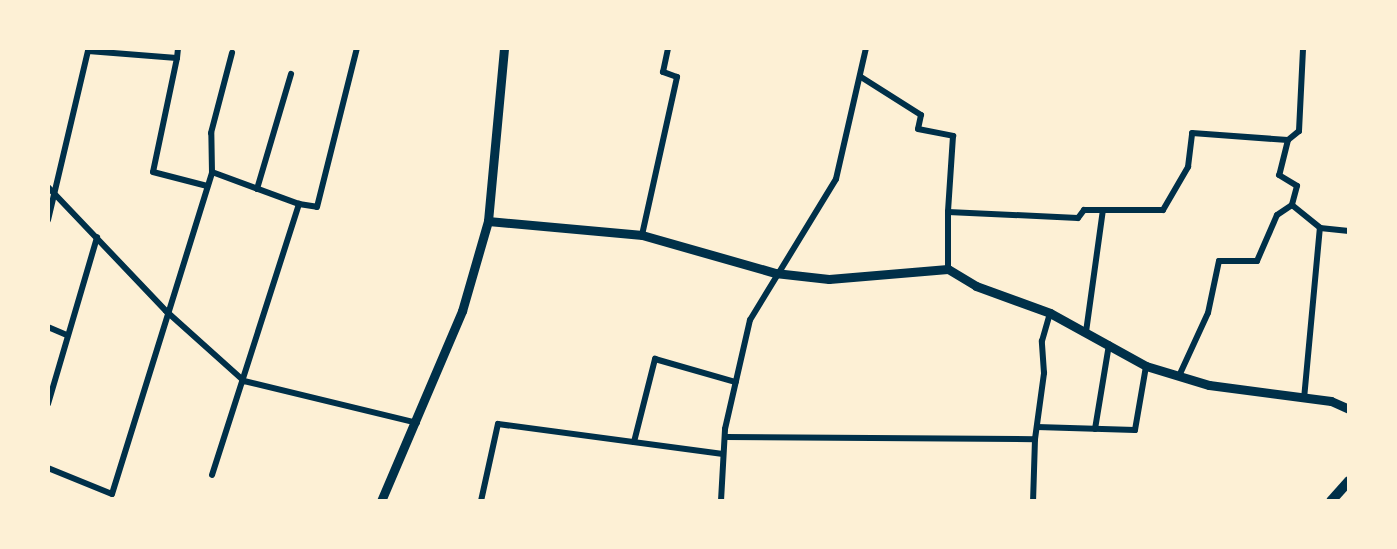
<!DOCTYPE html>
<html>
<head>
<meta charset="utf-8">
<style>
	body { margin:0 }
	#map { position:relative; width:1397px; height:549px; overflow:hidden; background:#fdf0d5; font-family:"Golos Text",sans-serif }
	div>[style] { position:absolute }
	.minor>* { height:6px; margin:-3px; padding:0 3px; transform-origin:3px; border-radius:3px; background:#003049 }
	.tertiary>* { height:9px; margin:-4.5px; padding:0 4.5px; transform-origin:4.5px; border-radius:4.5px; background:#003049 }
	.primary>* { height:10px; margin:-5px; padding:0 5px; transform-origin:5px; border-radius:5px; background:#003049 }
	span { translate:-50% -50%; white-space:nowrap; text-align:center; line-height:1.15; -webkit-text-stroke:4.5px #fdf0d5; paint-order:stroke }
	.frame { position:absolute; inset:0; border:50px solid #fdf0d5; pointer-events:none }
</style>
</head>
<body>
<div id="map">
	<div class="minor">
		<div style="left:177px;top:58px;width:116px;rotate:101.9deg"></div>
		<div style="left:153px;top:172px;width:56px;rotate:14.5deg"></div>
		<div style="left:861px;top:77px;width:71px;rotate:32.3deg"></div>
		<div style="left:921px;top:115px;width:14px;rotate:102deg"></div>
		<div style="left:918px;top:129px;width:36px;rotate:11deg"></div>
		<div style="left:953px;top:136px;width:76px;rotate:93.8deg"></div>
		<div style="left:1288px;top:140px;width:14px;rotate:-39deg"></div>
		<div style="left:1299px;top:131px;width:83px;rotate:-87.2deg"></div>
		<div style="left:212px;top:172px;width:39px;rotate:-91deg"></div>
		<div style="left:211px;top:133px;width:83px;rotate:-75.3deg"></div>
		<div style="left:48px;top:187px;width:171px;rotate:46.4deg"></div>
		<div style="left:166px;top:311px;width:105px;rotate:41.9deg"></div>
		<div style="left:244px;top:381px;width:178px;rotate:13.6deg"></div>
		<div style="left:257px;top:189px;width:120px;rotate:-73.5deg"></div>
		<div style="left:48px;top:220px;width:174px;rotate:-76.7deg"></div>
		<div style="left:88px;top:51px;width:89px;rotate:4.5deg"></div>
		<div style="left:177px;top:58px;width:10px;rotate:-84deg"></div>
		<div style="left:642px;top:235px;width:162px;rotate:-77.5deg"></div>
		<div style="left:677px;top:77px;width:15px;rotate:-160deg"></div>
		<div style="left:663px;top:72px;width:25px;rotate:-78deg"></div>
		<div style="left:948px;top:269px;width:57px;rotate:-90deg"></div>
		<div style="left:948px;top:212px;width:130px;rotate:2.6deg"></div>
		<div style="left:1078px;top:218px;width:10px;rotate:-53deg"></div>
		<div style="left:1084px;top:210px;width:79px"></div>
		<div style="left:1163px;top:210px;width:50px;rotate:-59.8deg"></div>
		<div style="left:1188px;top:167px;width:34px;rotate:-83deg"></div>
		<div style="left:1192px;top:133px;width:96px;rotate:4.2deg"></div>
		<div style="left:1288px;top:140px;width:36px;rotate:104deg"></div>
		<div style="left:1279px;top:175px;width:21px;rotate:31deg"></div>
		<div style="left:1297px;top:186px;width:20px;rotate:105deg"></div>
		<div style="left:48px;top:327px;width:21px;rotate:23deg"></div>
		<div style="left:1086px;top:332px;width:123px;rotate:-82.1deg"></div>
		<div style="left:1179px;top:376px;width:69px;rotate:-65.3deg"></div>
		<div style="left:1208px;top:313px;width:53px;rotate:-78.1deg"></div>
		<div style="left:1219px;top:261px;width:38px"></div>
		<div style="left:1257px;top:261px;width:50px;rotate:-66.5deg"></div>
		<div style="left:1277px;top:215px;width:18px;rotate:-34deg"></div>
		<div style="left:1292px;top:205px;width:36px;rotate:39deg"></div>
		<div style="left:1320px;top:228px;width:29px;rotate:6deg"></div>
		<div style="left:1304px;top:399px;width:172px;rotate:-84.7deg"></div>
		<div style="left:48px;top:404px;width:174px;rotate:-73.6deg"></div>
		<div style="left:1037px;top:427px;width:98px;rotate:1.8deg"></div>
		<div style="left:1135px;top:430px;width:65px;rotate:-80.2deg"></div>
		<div style="left:1095px;top:429px;width:86px;rotate:-80.6deg"></div>
		<div style="left:725px;top:437px;width:310px;rotate:0.4deg"></div>
		<div style="left:1035px;top:439px;width:62px;rotate:91.8deg"></div>
		<div style="left:1035px;top:439px;width:67px;rotate:-82.2deg"></div>
		<div style="left:1044px;top:373px;width:32px;rotate:-94deg"></div>
		<div style="left:1042px;top:341px;width:29px;rotate:-74deg"></div>
		<div style="left:634px;top:442px;width:86px;rotate:-75.8deg"></div>
		<div style="left:655px;top:359px;width:84px;rotate:15.9deg"></div>
		<div style="left:48px;top:468px;width:69px;rotate:22.1deg"></div>
		<div style="left:112px;top:494px;width:337px;rotate:-72.7deg"></div>
		<div style="left:212px;top:172px;width:93px;rotate:20.2deg"></div>
		<div style="left:212px;top:475px;width:285px;rotate:-72.2deg"></div>
		<div style="left:299px;top:204px;width:18px;rotate:9deg"></div>
		<div style="left:317px;top:207px;width:164px;rotate:-75.9deg"></div>
		<div style="left:481px;top:501px;width:79px;rotate:-77.6deg"></div>
		<div style="left:498px;top:424px;width:227px;rotate:7.6deg"></div>
		<div style="left:721px;top:501px;width:72px;rotate:-86.8deg"></div>
		<div style="left:725px;top:429px;width:112px;rotate:-77.1deg"></div>
		<div style="left:750px;top:320px;width:165px;rotate:-58.6deg"></div>
		<div style="left:836px;top:179px;width:134px;rotate:-77.1deg"></div>
	</div>
	<div class="tertiary">
		<div style="left:488px;top:221px;width:155px;rotate:5.2deg"></div>
		<div style="left:642px;top:235px;width:138px;rotate:15.9deg"></div>
		<div style="left:775px;top:273px;width:54px;rotate:6.3deg"></div>
		<div style="left:829px;top:279px;width:119px;rotate:-4.8deg"></div>
		<div style="left:948px;top:269px;width:33px;rotate:31deg"></div>
		<div style="left:976px;top:286px;width:79px;rotate:20deg"></div>
		<div style="left:1050px;top:313px;width:110px;rotate:28.9deg"></div>
		<div style="left:1146px;top:366px;width:66px;rotate:16.8deg"></div>
		<div style="left:1209px;top:385px;width:123px;rotate:7.5deg"></div>
		<div style="left:1331px;top:401px;width:20px;rotate:24deg"></div>
		<div style="left:381px;top:501px;width:207px;rotate:-66.9deg"></div>
		<div style="left:462px;top:311px;width:94px;rotate:-73.9deg"></div>
		<div style="left:488px;top:221px;width:174px;rotate:-84.7deg"></div>
	</div>
	<div class="primary">
		<div style="left:1331px;top:501px;width:27px;rotate:-48deg"></div>
	</div>
	<div class="frame"></div>
</div>
</body>
</html>
